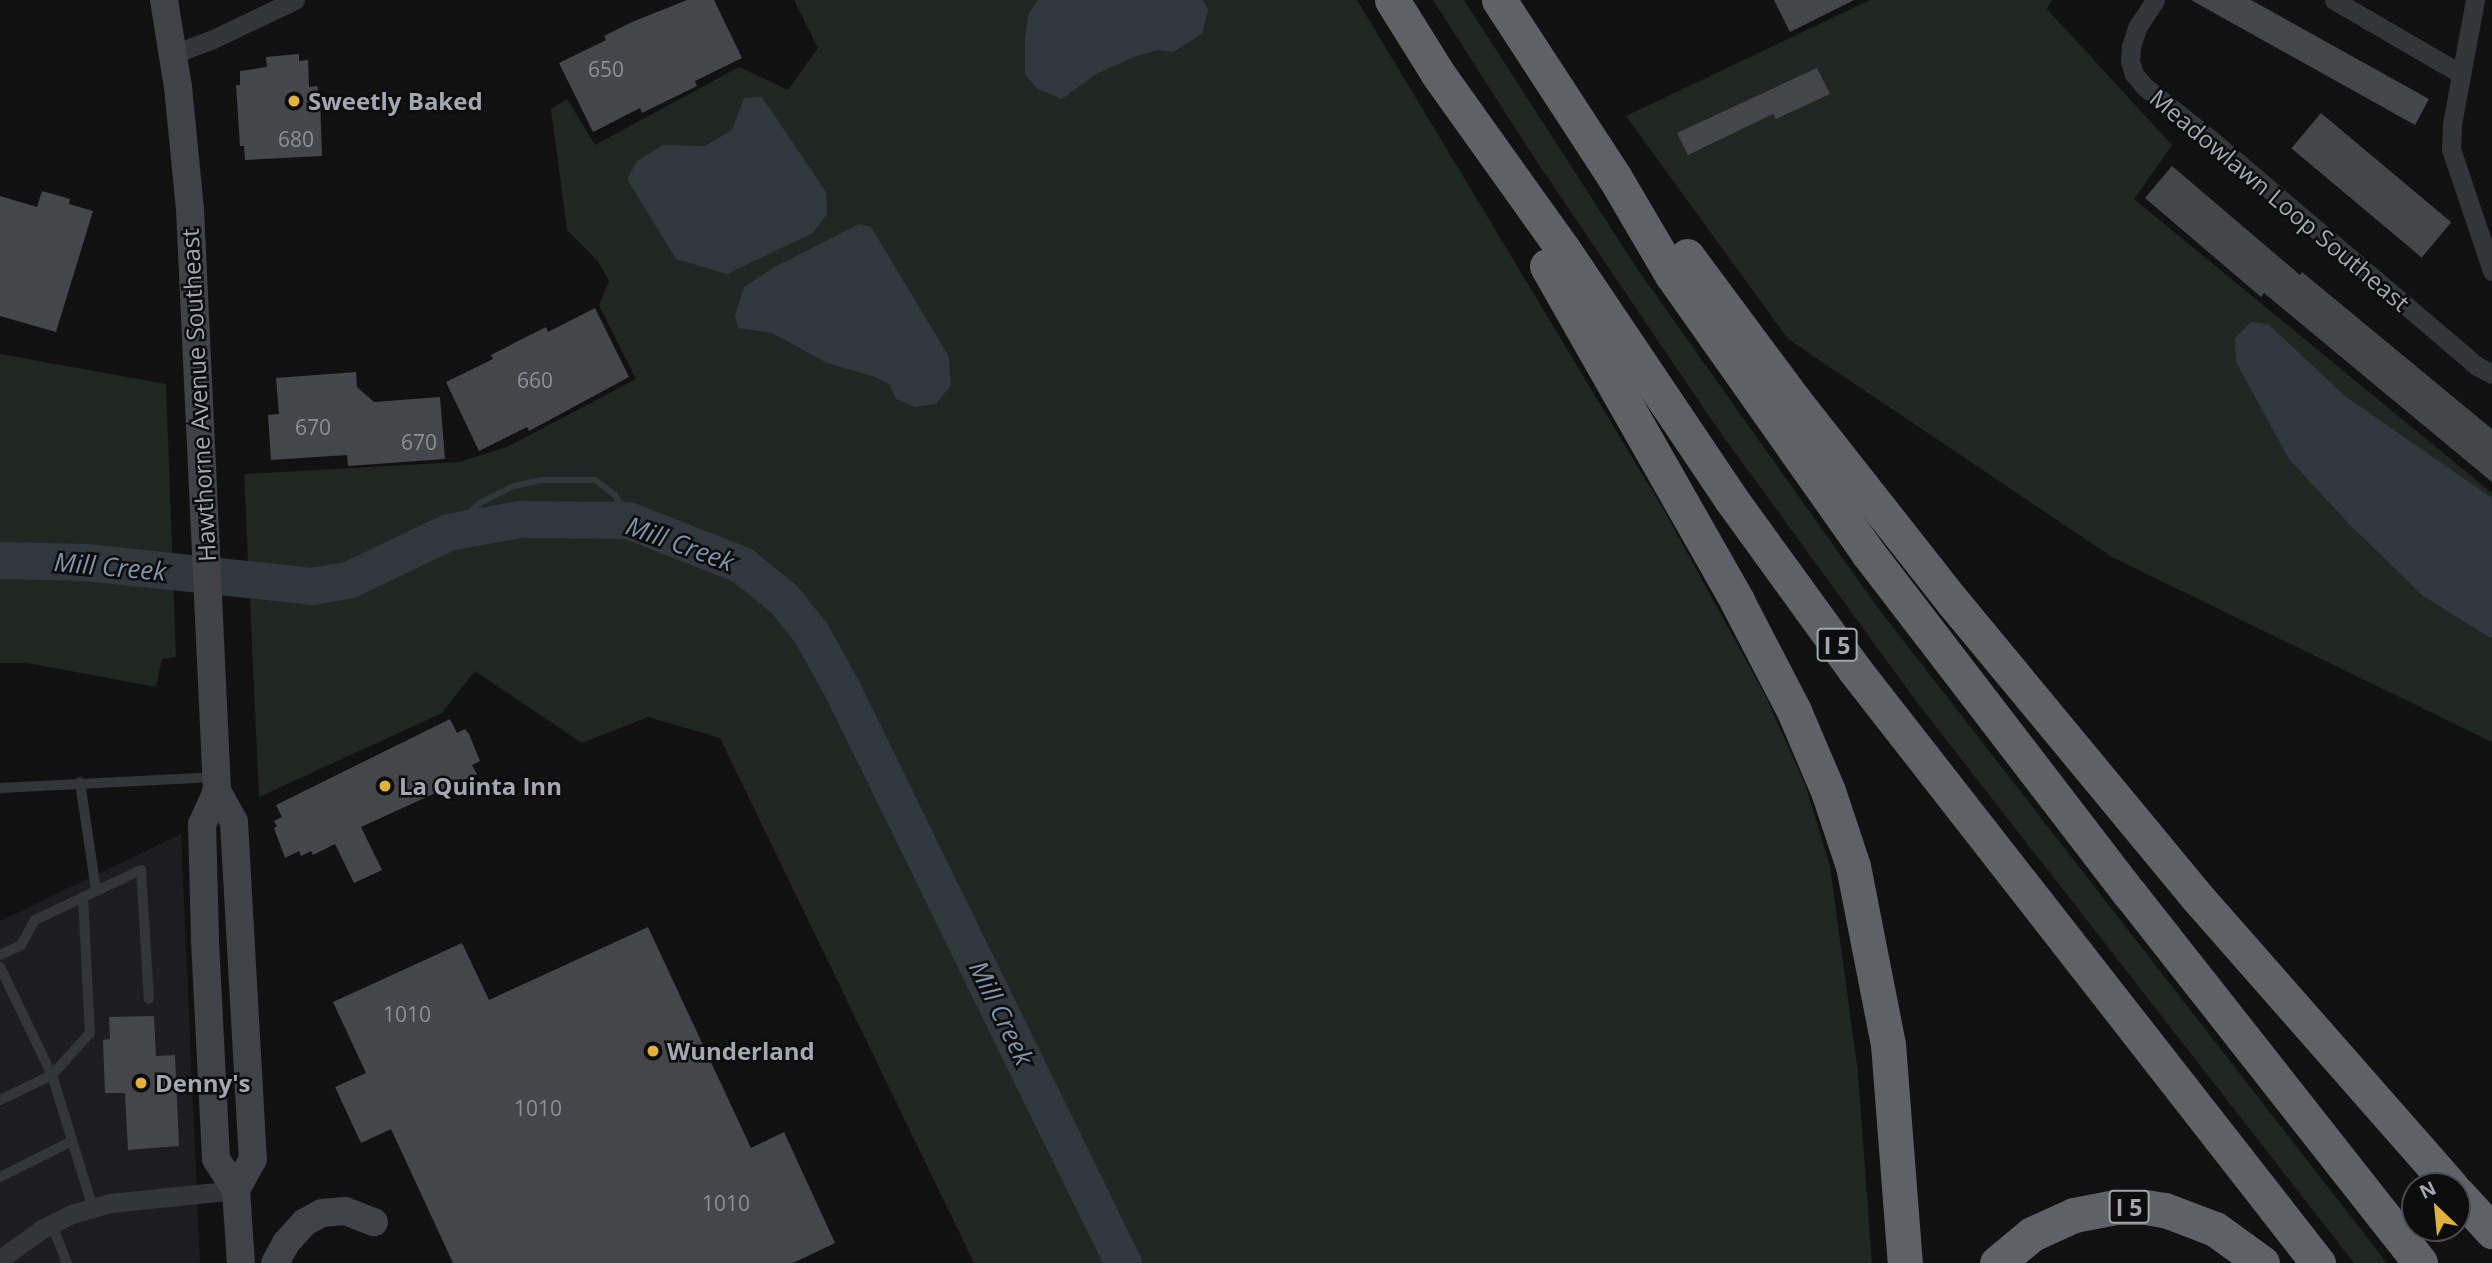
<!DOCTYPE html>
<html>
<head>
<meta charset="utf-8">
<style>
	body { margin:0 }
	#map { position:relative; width:2492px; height:1263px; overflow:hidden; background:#111112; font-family:"Open Sans",sans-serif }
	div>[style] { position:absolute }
	.built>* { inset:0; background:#1d1d1f }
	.green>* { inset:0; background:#202621 }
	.water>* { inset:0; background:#30373d }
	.stream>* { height:6px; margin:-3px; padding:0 3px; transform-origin:3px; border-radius:3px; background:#30373d }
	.river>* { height:37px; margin:-18.5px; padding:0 18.5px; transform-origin:18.5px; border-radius:18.5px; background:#30373d }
	.building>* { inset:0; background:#45464a; transform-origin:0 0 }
	.lane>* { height:10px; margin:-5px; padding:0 5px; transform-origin:5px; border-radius:5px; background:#343539 }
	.street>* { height:19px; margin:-9.5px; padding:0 9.5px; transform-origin:9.5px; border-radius:9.5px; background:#343539 }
	.secondary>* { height:28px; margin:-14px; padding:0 14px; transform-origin:14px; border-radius:14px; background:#404247 }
	.highway>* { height:35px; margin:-17.5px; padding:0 17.5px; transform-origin:17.5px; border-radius:17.5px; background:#5f6167 }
	.dots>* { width:19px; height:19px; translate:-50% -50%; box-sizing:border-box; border:4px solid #0c0c0d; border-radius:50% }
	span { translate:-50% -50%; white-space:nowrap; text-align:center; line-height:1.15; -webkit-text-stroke:5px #0c0c0d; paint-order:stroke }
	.number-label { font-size:21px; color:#8c8f98 }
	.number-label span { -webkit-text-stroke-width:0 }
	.shield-label span { padding:2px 5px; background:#0c0c0d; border:2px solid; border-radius:5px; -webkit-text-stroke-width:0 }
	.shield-label { font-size:23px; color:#a3a7b2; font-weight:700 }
	.poi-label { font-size:24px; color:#a3a7b2; font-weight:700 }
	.left { translate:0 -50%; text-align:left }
	.street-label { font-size:24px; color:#a3a7b2 }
	.water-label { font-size:26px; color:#7d93aa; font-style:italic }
	.north { position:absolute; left:2401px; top:1172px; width:70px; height:70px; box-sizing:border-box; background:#0c0c0d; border:2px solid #484a4f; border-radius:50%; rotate:334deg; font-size:19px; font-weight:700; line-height:28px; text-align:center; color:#a3a7b2 }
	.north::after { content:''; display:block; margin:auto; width:24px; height:32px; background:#e0b13b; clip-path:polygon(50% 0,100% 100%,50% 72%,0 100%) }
</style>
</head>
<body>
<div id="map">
	<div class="built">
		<div style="clip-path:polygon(181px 834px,200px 1263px,0 1263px,0 921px)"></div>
	</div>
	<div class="green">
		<div style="clip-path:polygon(794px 0,1357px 0,1665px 512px,1765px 695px,1805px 784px,1830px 866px,1858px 1073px,1872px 1263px,974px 1263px,720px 738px,648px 717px,582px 743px,475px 671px,442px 713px,259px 797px,244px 474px,459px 462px,507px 447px,636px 379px,599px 305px,609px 281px,598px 261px,567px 230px,551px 109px,567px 99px,595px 145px,739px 67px,788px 90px,818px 48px)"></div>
		<div style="clip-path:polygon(1433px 0,1464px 0,1638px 270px,1878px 608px,2387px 1263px,2354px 1263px,1916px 701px,1715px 425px,1533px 156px)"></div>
		<div style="clip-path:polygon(1870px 0,2052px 0,2047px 9px,2172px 145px,2134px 199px,2492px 493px,2492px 742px,2112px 557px,1788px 339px,1626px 116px)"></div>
		<div style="clip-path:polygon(0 354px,166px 384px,176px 657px,162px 659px,156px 687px,28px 663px,0 663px)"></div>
	</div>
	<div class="water">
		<div style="clip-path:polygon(1038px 0,1203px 0,1208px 10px,1202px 34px,1173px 52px,1158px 50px,1134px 57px,1096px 74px,1062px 99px,1036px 88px,1025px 74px,1025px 36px,1029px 13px)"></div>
		<div style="clip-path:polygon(762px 97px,826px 192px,827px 214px,813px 233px,727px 274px,676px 259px,627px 179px,637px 161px,663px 145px,705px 146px,732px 130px,744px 98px)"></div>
		<div style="clip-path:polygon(859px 224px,871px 227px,949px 357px,951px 385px,936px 404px,915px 407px,896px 399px,889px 384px,875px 377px,827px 363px,772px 333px,738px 328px,735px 315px,744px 287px,773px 268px)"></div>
		<div style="clip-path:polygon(2251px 322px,2268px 324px,2345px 396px,2492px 498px,2492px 639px,2422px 595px,2350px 525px,2289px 459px,2236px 362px,2235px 338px)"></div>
	</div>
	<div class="stream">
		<div style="left:448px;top:532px;width:43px;rotate:-42.2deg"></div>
		<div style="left:480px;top:503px;width:38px;rotate:-27deg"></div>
		<div style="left:514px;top:486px;width:30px;rotate:-12deg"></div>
		<div style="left:543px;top:480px;width:52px"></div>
		<div style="left:595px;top:480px;width:25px;rotate:37deg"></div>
		<div style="left:615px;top:495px;width:28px;rotate:63deg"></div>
	</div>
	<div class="river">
		<div style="left:0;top:560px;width:85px;rotate:1.3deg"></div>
		<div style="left:85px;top:562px;width:228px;rotate:6deg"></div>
		<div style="left:312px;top:586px;width:39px;rotate:-10deg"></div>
		<div style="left:350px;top:579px;width:109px;rotate:-25.6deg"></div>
		<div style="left:448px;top:532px;width:72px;rotate:-10.4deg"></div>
		<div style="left:519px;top:519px;width:109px;rotate:0.5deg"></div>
		<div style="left:628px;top:520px;width:123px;rotate:21.5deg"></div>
		<div style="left:742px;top:565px;width:54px;rotate:39deg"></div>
		<div style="left:784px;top:599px;width:43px;rotate:51.5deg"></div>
		<div style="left:811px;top:633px;width:64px;rotate:61deg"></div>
		<div style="left:842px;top:689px;width:639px;rotate:63.92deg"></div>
	</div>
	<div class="building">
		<div style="clip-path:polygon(687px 0,714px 0,742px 58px,695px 81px,697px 86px,642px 113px,640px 108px,593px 132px,559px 63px,606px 40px,604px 36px,632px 22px)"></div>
		<div style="clip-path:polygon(1774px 0,1854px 0,1790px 32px)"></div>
		<div style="clip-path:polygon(2191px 0,2251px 0,2429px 99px,2415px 125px)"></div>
		<div style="clip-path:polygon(299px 54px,299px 61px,308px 60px,309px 87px,317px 86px,320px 98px,322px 156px,245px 160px,244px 146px,240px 146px,236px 85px,240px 85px,240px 71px,267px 67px,266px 57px)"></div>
		<div style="clip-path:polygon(1817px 68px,1830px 94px,1776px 119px,1773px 114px,1688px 155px,1677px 133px)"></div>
		<div style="left:2321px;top:113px;width:170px;height:46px;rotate:40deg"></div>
		<div style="clip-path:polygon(2172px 166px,2300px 275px,2302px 272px,2492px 429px,2492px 482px,2264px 293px,2261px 297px,2145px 198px)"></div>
		<div style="clip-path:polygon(42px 191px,70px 199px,69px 204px,93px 211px,56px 332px,0 316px,0 196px,37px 207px)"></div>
		<div style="clip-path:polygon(595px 308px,629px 377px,529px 431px,527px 427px,479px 451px,446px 382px,493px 359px,491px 355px,518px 341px,546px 327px,548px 332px)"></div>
		<div style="clip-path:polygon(356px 372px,357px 387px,374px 402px,440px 397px,445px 459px,348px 466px,347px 455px,271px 460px,268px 415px,279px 414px,276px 378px)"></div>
		<div style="clip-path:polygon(450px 719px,457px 733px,465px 729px,469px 734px,480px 761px,472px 765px,477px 774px,361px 827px,382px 870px,354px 883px,335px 844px,313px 855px,311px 851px,301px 856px,299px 851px,285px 858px,274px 828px,277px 826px,274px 821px,282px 817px,276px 805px)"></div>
		<div style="clip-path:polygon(648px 927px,751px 1148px,784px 1132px,835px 1243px,793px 1263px,453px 1263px,391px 1129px,361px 1143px,335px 1087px,366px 1073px,333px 1002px,462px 943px,489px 1000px)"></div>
		<div style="clip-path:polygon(154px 1016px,156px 1056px,175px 1055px,179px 1146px,128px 1150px,125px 1093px,105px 1093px,103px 1040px,110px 1039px,109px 1017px)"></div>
	</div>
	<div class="lane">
		<div style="left:80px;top:782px;width:110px;rotate:81.6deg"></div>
		<div style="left:0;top:788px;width:215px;rotate:-2.9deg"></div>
		<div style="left:83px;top:897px;width:136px;rotate:87.1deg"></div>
		<div style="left:90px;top:1033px;width:57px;rotate:132.1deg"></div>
		<div style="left:52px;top:1075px;width:139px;rotate:72.9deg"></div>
		<div style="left:0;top:955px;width:23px;rotate:-25deg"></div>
		<div style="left:21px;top:945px;width:29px;rotate:-61deg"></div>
		<div style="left:35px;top:920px;width:117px;rotate:-25.3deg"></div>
		<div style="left:141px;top:870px;width:129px;rotate:86.5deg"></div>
		<div style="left:0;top:967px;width:120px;rotate:64.3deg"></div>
		<div style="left:52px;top:1075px;width:58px;rotate:154.3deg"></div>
		<div style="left:0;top:1177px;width:80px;rotate:-26.6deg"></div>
		<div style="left:52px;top:1225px;width:41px;rotate:68.5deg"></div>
	</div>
	<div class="street">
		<div style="left:2155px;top:0;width:33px;rotate:123deg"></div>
		<div style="left:2137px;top:28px;width:20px;rotate:108deg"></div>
		<div style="left:2131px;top:47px;width:14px;rotate:94deg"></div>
		<div style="left:2130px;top:61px;width:14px;rotate:73deg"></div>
		<div style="left:2134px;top:74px;width:17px;rotate:50deg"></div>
		<div style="left:2145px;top:87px;width:82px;rotate:38.6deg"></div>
		<div style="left:2209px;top:138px;width:352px;rotate:40.4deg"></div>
		<div style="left:2477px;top:366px;width:17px;rotate:28deg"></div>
		<div style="left:2334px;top:0;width:147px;rotate:30.2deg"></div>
		<div style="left:2475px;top:0;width:126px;rotate:100.5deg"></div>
		<div style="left:2452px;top:124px;width:25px;rotate:92deg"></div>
		<div style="left:2451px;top:149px;width:129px;rotate:71.4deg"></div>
		<div style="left:174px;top:54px;width:40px;rotate:-21deg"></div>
		<div style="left:211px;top:40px;width:93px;rotate:-25.5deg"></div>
		<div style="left:0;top:1259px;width:52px;rotate:-35.5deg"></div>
		<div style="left:42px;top:1229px;width:34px;rotate:-27deg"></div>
		<div style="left:72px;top:1214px;width:40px;rotate:-16deg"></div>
		<div style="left:110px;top:1203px;width:127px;rotate:-5.9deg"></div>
	</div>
	<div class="secondary">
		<div style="left:164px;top:0;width:88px;rotate:80.9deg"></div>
		<div style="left:178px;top:87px;width:123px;rotate:84.4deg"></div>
		<div style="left:190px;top:209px;width:583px;rotate:87.34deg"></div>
		<div style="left:217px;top:791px;width:35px;rotate:61deg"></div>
		<div style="left:234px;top:822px;width:338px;rotate:86.8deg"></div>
		<div style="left:253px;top:1159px;width:35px;rotate:119deg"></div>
		<div style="left:217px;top:791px;width:36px;rotate:114deg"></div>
		<div style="left:202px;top:824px;width:117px;rotate:88.5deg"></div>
		<div style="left:205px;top:941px;width:218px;rotate:87.1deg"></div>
		<div style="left:216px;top:1159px;width:37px;rotate:57deg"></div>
		<div style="left:236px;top:1190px;width:73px;rotate:86.1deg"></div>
		<div style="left:275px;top:1263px;width:23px;rotate:-61deg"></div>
		<div style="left:286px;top:1243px;width:28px;rotate:-48deg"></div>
		<div style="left:305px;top:1222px;width:19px;rotate:-28deg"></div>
		<div style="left:322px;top:1213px;width:23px;rotate:-5deg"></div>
		<div style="left:345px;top:1211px;width:31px;rotate:21deg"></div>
	</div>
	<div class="highway">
		<div style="left:1392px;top:0;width:87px;rotate:58.1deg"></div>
		<div style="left:1438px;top:74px;width:215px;rotate:54.5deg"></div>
		<div style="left:1563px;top:249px;width:301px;rotate:56.1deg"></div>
		<div style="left:1731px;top:499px;width:210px;rotate:54.1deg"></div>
		<div style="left:1854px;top:669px;width:754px;rotate:52.01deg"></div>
		<div style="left:1499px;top:0;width:212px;rotate:56.9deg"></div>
		<div style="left:1615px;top:178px;width:113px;rotate:59.6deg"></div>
		<div style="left:1672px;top:275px;width:340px;rotate:54.8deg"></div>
		<div style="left:1868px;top:553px;width:430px;rotate:52.5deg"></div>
		<div style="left:2130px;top:894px;width:469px;rotate:51.8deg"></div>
		<div style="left:1687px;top:256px;width:179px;rotate:53.4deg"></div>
		<div style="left:1794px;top:400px;width:257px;rotate:51.8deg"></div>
		<div style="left:1953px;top:602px;width:383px;rotate:50.4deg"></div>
		<div style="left:2197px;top:897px;width:385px;rotate:48.7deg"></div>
		<div style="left:1547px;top:266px;width:385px;rotate:60.4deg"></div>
		<div style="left:1737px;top:601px;width:124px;rotate:62.6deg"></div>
		<div style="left:1794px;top:711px;width:87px;rotate:67deg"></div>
		<div style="left:1828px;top:791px;width:79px;rotate:71.6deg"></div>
		<div style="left:1853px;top:866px;width:181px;rotate:78.9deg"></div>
		<div style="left:1888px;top:1044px;width:220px;rotate:85.6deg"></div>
		<div style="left:2457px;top:1193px;width:52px;rotate:47.4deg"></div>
		<div style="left:1997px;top:1263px;width:45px;rotate:-39.6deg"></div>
		<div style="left:2032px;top:1234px;width:46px;rotate:-24.3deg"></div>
		<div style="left:2074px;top:1215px;width:42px;rotate:-11deg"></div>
		<div style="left:2115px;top:1207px;width:30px"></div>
		<div style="left:2145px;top:1207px;width:20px;rotate:9deg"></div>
		<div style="left:2165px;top:1210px;width:53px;rotate:20.8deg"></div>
		<div style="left:2215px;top:1229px;width:58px;rotate:35.9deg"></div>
	</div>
	<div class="dots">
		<div style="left:294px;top:101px;background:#e0b13b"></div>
		<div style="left:385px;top:786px;background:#e0b13b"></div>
		<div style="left:653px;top:1051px;background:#e0b13b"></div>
		<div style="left:141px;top:1083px;background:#e0b13b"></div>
	</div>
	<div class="number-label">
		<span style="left:606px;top:69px">650</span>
		<span style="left:296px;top:139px">680</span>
		<span style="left:535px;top:380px">660</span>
		<span style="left:313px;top:427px">670</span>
		<span style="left:419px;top:442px">670</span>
		<span style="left:407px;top:1014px">1010</span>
		<span style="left:538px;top:1108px">1010</span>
		<span style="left:726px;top:1203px">1010</span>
	</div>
	<div class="shield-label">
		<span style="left:1837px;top:645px">I 5</span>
		<span style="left:2129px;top:1207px">I 5</span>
	</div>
	<div class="poi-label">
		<span class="left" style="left:308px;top:101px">Sweetly Baked</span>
		<span class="left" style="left:399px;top:786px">La Quinta Inn</span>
		<span class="left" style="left:667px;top:1051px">Wunderland</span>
		<span class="left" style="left:155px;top:1083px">Denny's</span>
	</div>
	<div class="street-label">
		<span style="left:2280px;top:200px;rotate:40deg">Meadowlawn Loop Southeast</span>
		<span style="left:198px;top:395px;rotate:-93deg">Hawthorne Avenue Southeast</span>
	</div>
	<div class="water-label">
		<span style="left:680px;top:544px;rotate:20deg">Mill Creek</span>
		<span style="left:110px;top:567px;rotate:5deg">Mill Creek</span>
		<span style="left:1001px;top:1013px;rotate:64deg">Mill Creek</span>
	</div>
	<div class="north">N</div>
</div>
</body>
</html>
